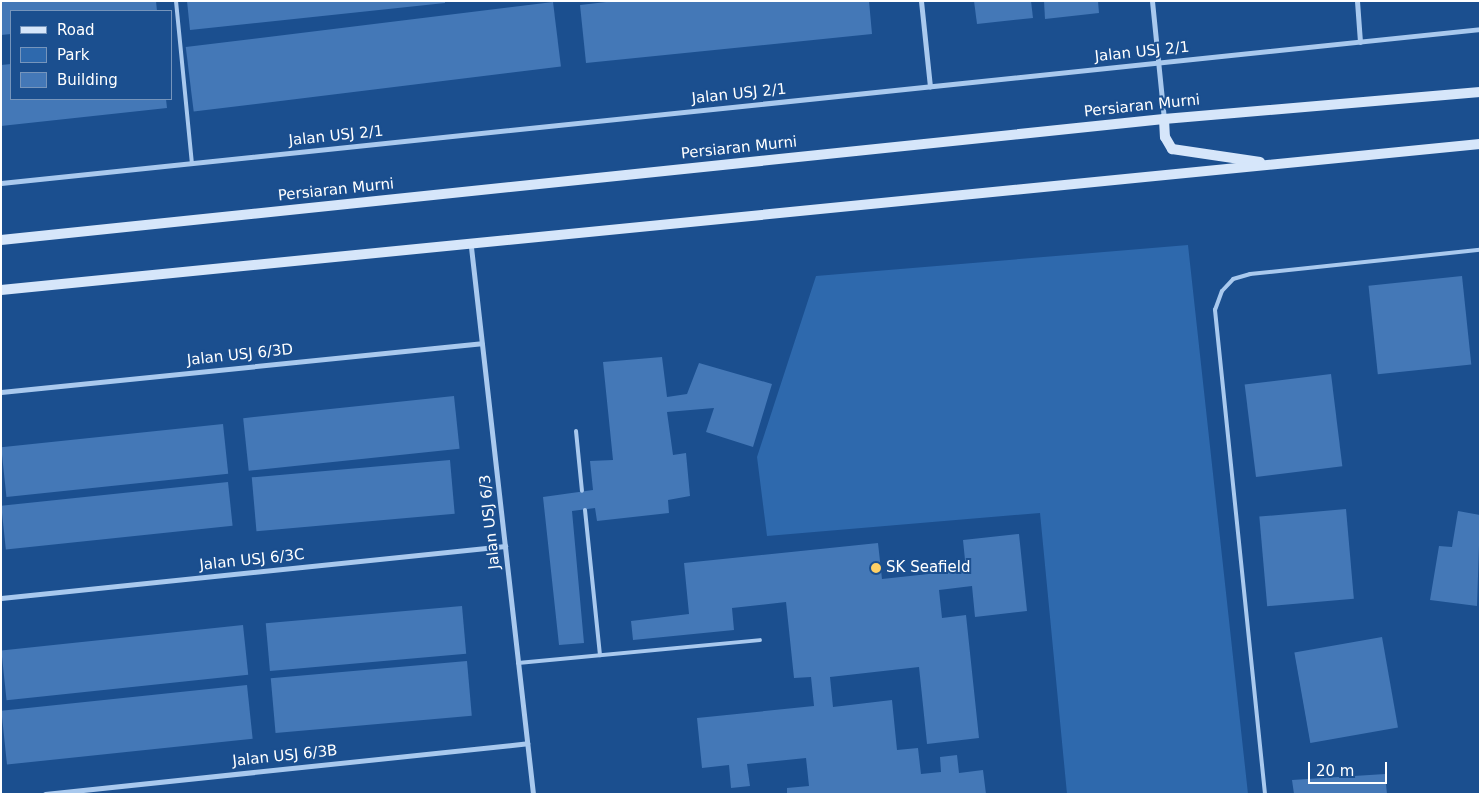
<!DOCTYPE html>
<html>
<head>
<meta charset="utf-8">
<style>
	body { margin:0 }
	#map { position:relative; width:1481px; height:795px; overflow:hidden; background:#1b4f8f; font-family:"DejaVu Sans",sans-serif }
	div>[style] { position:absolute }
	.green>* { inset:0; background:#2e69ad }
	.building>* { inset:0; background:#4478b7; transform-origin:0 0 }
	.service>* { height:4px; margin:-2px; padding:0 2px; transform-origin:2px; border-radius:2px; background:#a9c9ee }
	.minor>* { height:5px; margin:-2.5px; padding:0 2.5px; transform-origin:2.5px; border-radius:2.5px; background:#a9c9ee }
	.secondary>* { height:10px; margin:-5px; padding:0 5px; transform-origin:5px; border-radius:5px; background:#d6e6fa }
	.dots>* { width:14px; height:14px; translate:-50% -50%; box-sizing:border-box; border:2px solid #1b4f8f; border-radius:50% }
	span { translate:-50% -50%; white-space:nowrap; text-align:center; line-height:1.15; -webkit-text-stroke:4px #1b4f8f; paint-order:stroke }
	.street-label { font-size:15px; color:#fff }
	.poi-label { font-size:15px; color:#fff }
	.left { translate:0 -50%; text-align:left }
	.frame { position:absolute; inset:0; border:2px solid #fff; pointer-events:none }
	.legend { position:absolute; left:10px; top:10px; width:162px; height:90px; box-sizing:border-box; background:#1b4f8f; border:1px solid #7695bc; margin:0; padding:6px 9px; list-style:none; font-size:15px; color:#fff }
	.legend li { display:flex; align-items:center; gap:10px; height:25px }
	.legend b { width:25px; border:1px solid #7695bc }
	.scale { position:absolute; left:1308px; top:762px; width:79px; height:22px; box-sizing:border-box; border:2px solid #fff; border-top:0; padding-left:6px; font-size:15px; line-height:18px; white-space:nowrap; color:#fff; -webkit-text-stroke:4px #1b4f8f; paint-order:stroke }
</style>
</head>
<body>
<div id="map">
	<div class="green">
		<div style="clip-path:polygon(1188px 245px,1248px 794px,1067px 794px,1040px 513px,767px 536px,757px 457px,816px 276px)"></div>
	</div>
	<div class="building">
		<div style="clip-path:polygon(1px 1px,156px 1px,157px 11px,11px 11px,11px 34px,1px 35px)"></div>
		<div style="clip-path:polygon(187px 1px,445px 1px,445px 3px,190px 30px)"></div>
		<div style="clip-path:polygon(615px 1px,869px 1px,872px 34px,586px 63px,580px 5px)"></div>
		<div style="clip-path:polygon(974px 1px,1031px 1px,1033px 18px,977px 24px)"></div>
		<div style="clip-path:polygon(1044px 1px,1098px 1px,1099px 13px,1045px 19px)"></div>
		<div style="left:553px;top:2px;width:65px;height:370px;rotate:83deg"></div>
		<div style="clip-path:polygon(11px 64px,11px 99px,166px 99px,167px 108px,1px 126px,1px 65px)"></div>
		<div style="left:1462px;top:276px;width:89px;height:94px;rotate:84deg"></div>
		<div style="clip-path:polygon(662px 357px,667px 397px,687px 394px,699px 363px,772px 384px,753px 447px,706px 432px,714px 408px,667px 412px,673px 455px,686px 453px,690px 496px,668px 500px,669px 513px,597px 521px,595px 508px,572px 511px,584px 643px,559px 645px,543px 497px,593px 490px,590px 461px,613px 460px,603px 362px)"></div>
		<div style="left:1331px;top:374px;width:93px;height:87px;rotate:83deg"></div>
		<div style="left:454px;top:396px;width:53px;height:212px;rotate:84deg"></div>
		<div style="left:223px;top:424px;width:50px;height:223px;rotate:84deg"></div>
		<div style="left:450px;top:460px;width:54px;height:199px;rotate:85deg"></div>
		<div style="left:228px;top:482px;width:44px;height:228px;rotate:84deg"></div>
		<div style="left:1346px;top:509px;width:90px;height:87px;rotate:85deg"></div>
		<div style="clip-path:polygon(1458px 511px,1480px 515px,1477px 606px,1430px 600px,1439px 546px,1452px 547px)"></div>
		<div style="clip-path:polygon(1019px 534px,1027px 611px,975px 617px,972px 586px,939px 590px,942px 618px,966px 615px,979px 738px,927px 744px,919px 667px,830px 677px,833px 707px,892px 700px,897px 750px,918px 748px,921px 774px,941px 772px,940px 757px,957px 755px,959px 773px,983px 770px,986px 794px,787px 794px,787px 788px,809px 786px,806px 758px,747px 764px,750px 786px,731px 788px,729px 765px,702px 768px,697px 718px,814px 706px,811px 677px,794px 678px,786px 602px,732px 608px,734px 630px,633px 640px,631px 621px,689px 614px,684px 563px,878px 543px,882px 579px,966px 570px,963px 540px)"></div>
		<div style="left:462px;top:606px;width:48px;height:197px;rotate:85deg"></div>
		<div style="left:243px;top:625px;width:50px;height:243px;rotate:84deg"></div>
		<div style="left:1382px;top:637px;width:92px;height:89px;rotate:80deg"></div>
		<div style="left:467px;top:661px;width:55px;height:197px;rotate:85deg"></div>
		<div style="left:247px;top:685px;width:54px;height:247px;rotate:84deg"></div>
		<div style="clip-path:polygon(1385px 774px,1387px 794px,1294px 794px,1292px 780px)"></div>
	</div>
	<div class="service">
		<div style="left:176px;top:1px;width:163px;rotate:84.4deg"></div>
		<div style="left:576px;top:431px;width:60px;rotate:84.3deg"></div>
		<div style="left:585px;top:510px;width:146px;rotate:84.1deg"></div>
		<div style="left:518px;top:663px;width:243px;rotate:-5.4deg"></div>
		<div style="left:1265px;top:794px;width:487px;rotate:-95.9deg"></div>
		<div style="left:1215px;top:310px;width:20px;rotate:-70deg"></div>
		<div style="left:1222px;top:291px;width:16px;rotate:-47deg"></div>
		<div style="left:1233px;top:279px;width:18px;rotate:-16deg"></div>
		<div style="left:1250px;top:274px;width:231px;rotate:-6deg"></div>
	</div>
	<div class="minor">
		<div style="left:921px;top:1px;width:86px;rotate:84deg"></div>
		<div style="left:1152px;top:1px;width:119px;rotate:84.2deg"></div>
		<div style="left:1357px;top:1px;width:41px;rotate:85.8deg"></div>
		<div style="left:1px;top:183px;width:1487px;rotate:-5.94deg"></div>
		<div style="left:471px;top:247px;width:551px;rotate:83.53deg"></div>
		<div style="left:1px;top:392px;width:483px;rotate:-5.8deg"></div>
		<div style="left:1px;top:598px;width:507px;rotate:-5.89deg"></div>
		<div style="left:45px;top:794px;width:485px;rotate:-6deg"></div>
	</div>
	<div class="secondary">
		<div style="left:1164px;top:119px;width:18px;rotate:87deg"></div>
		<div style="left:1165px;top:137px;width:14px;rotate:60deg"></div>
		<div style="left:1172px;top:149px;width:89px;rotate:8.4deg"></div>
		<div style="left:1px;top:240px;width:1169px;rotate:-5.94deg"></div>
		<div style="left:1164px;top:119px;width:317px;rotate:-4.9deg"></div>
		<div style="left:1px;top:290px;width:1486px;rotate:-5.64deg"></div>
	</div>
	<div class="dots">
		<div style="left:876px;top:568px;background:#ffd166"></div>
	</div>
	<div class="street-label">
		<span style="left:1142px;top:52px;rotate:-6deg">Jalan USJ 2/1</span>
		<span style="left:739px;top:94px;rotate:-6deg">Jalan USJ 2/1</span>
		<span style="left:1142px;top:106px;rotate:-6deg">Persiaran Murni</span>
		<span style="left:336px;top:136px;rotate:-6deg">Jalan USJ 2/1</span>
		<span style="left:739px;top:148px;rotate:-6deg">Persiaran Murni</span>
		<span style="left:336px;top:190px;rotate:-6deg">Persiaran Murni</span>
		<span style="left:240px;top:355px;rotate:-6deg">Jalan USJ 6/3D</span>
		<span style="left:490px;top:522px;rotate:-96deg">Jalan USJ 6/3</span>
		<span style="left:252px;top:560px;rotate:-6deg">Jalan USJ 6/3C</span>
		<span style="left:285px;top:756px;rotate:-6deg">Jalan USJ 6/3B</span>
	</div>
	<div class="poi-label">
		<span class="left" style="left:886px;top:568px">SK Seafield</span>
	</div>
	<div class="frame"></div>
	<ul class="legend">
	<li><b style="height:6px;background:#d6e6fa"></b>Road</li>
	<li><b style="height:14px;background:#2e69ad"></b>Park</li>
	<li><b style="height:14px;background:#4478b7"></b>Building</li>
	</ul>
	<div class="scale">20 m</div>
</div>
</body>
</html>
